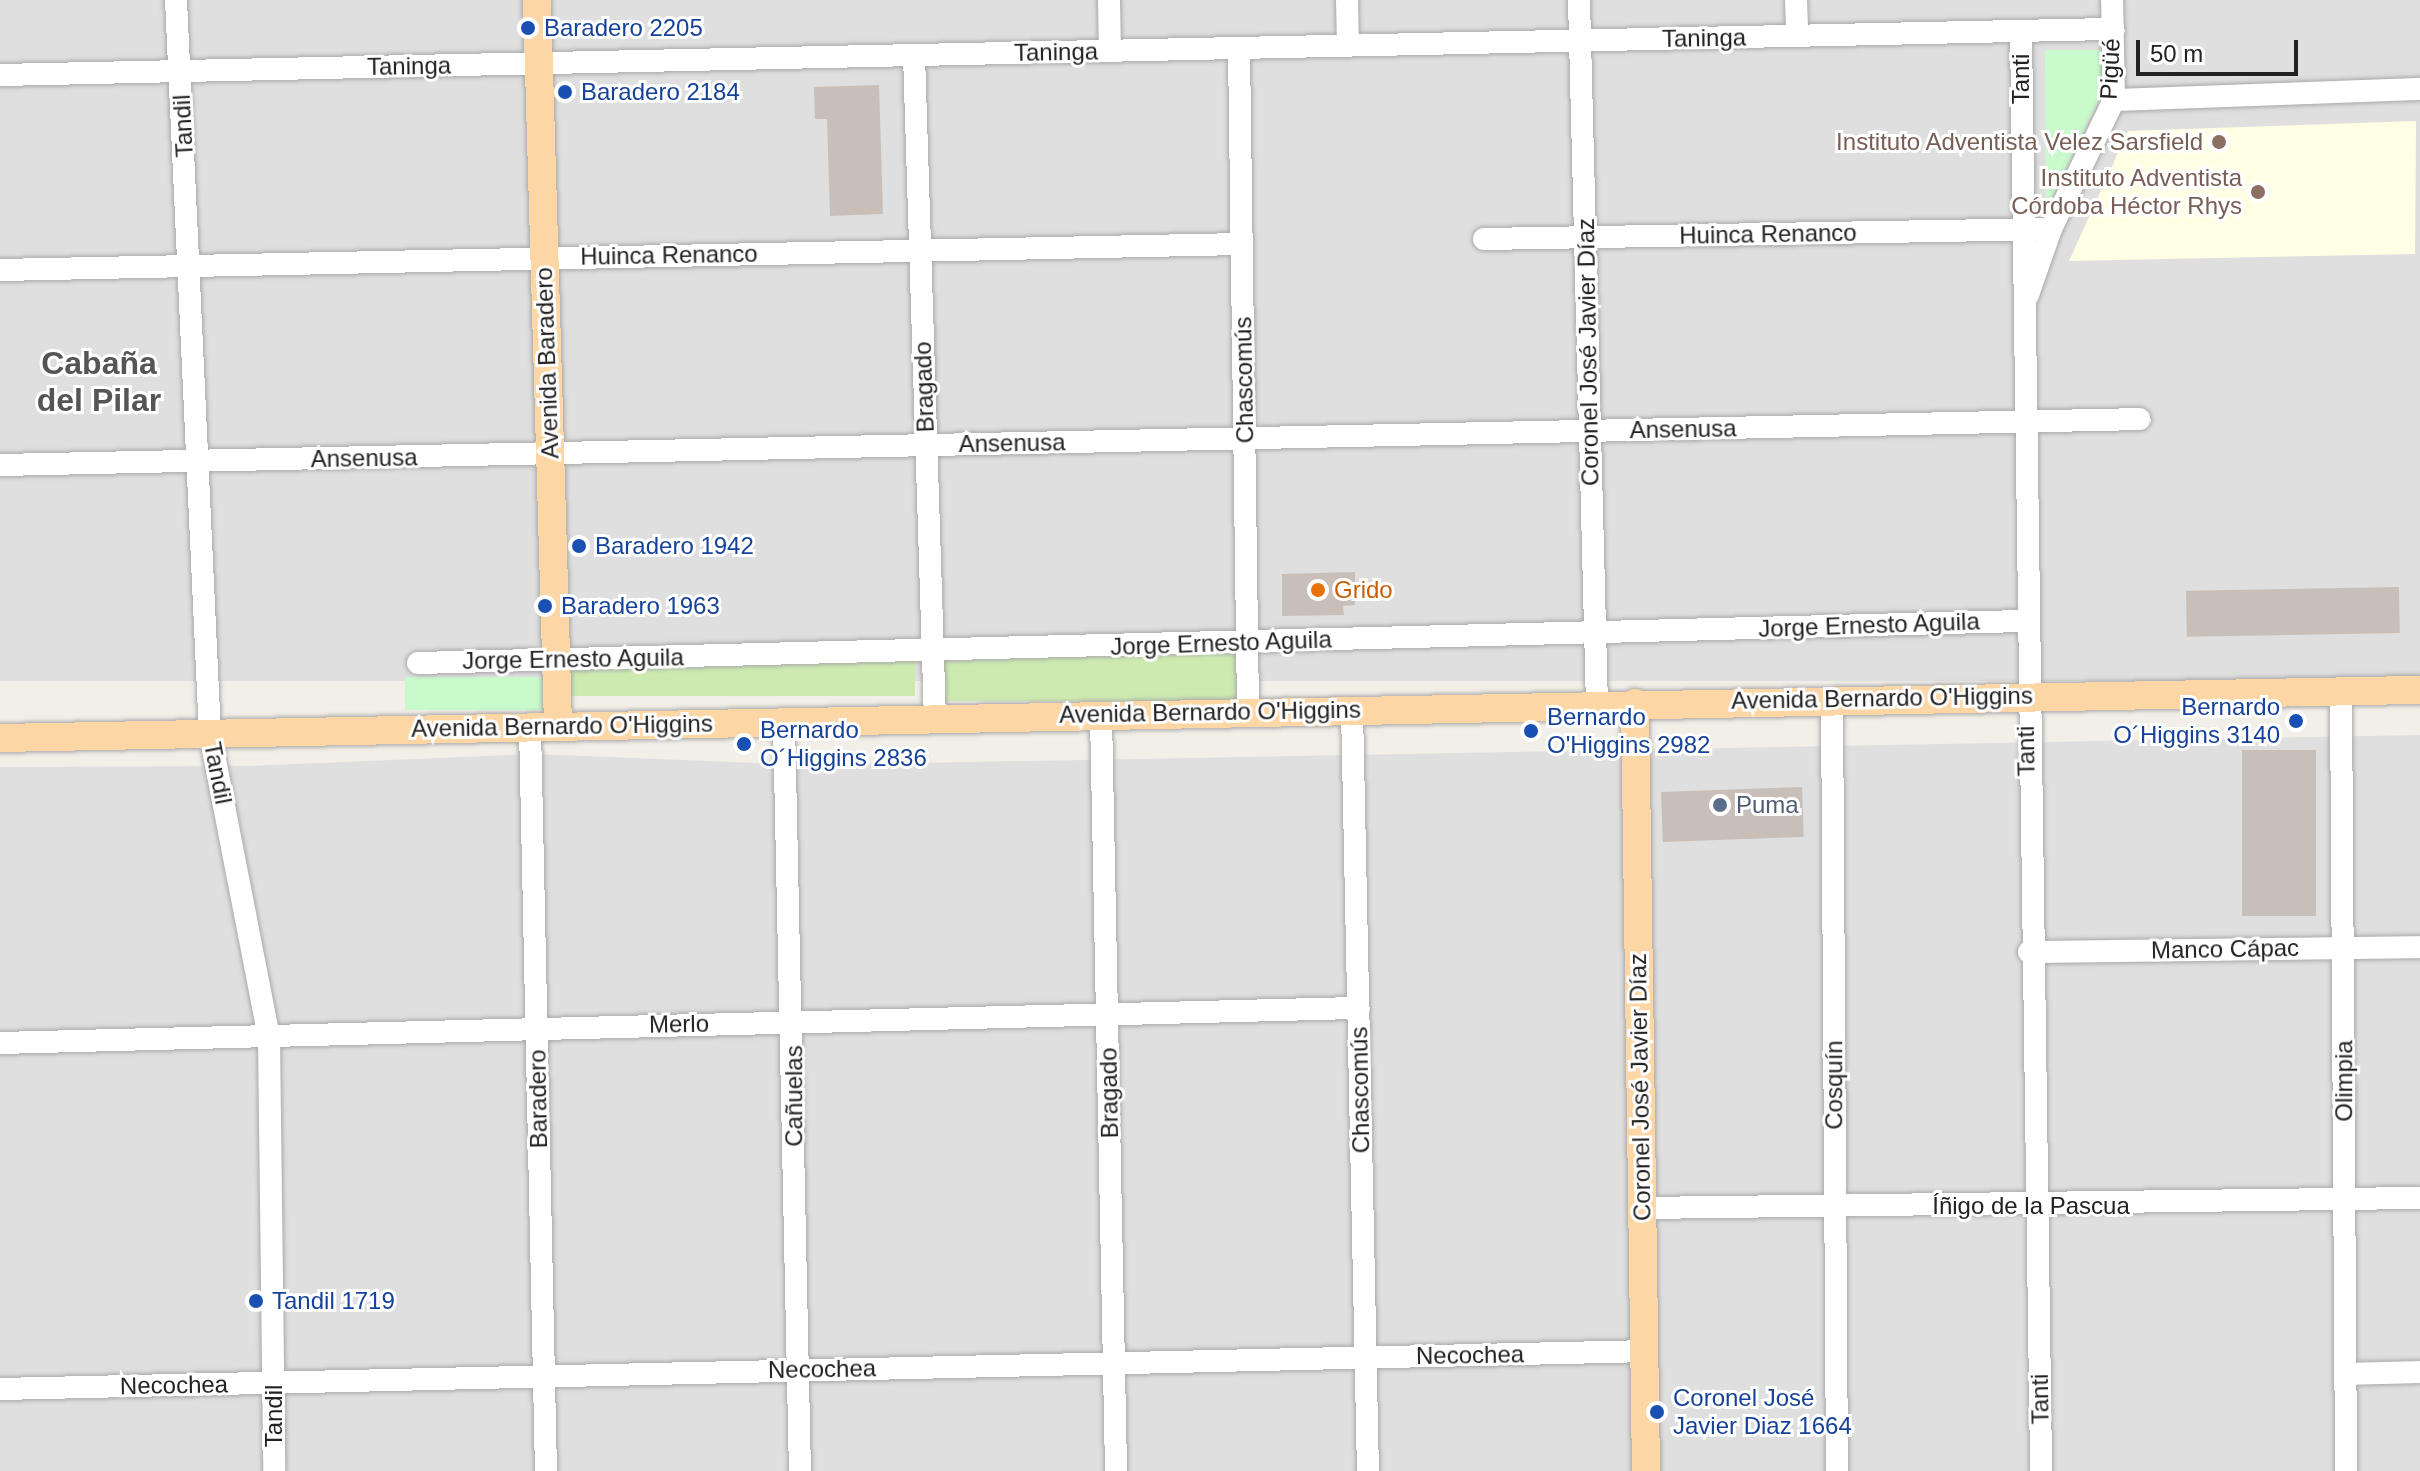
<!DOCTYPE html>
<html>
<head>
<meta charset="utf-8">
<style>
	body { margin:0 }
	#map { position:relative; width:2420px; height:1471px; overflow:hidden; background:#f2efe9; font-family:Helvetica,sans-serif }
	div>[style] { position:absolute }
	.residential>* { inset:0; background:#e0dfdf; transform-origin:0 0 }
	.education>* { inset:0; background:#ffffe5 }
	.grass>* { inset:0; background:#cdebb0; transform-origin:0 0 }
	.park>* { inset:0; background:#c8facc; transform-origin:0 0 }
	.building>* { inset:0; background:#c7bfb8; transform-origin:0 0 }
	.roads { filter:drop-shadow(0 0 2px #a9a9a9) drop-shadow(0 0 2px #a9a9a9) }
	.minor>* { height:22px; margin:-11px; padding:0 11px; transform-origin:11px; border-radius:11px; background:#fff }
	.major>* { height:28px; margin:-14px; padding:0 14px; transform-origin:14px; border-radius:14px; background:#fcd6a4 }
	.dots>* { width:22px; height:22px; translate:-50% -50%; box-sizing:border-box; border:4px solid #fff; border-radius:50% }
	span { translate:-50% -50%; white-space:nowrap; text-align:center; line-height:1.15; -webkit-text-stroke:6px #fff; paint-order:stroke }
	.transit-label { font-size:24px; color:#164399 }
	.left { translate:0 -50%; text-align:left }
	.right { translate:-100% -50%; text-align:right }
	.street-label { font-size:24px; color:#222 }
	.education-label { font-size:24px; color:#785e54 }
	.food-label { font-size:24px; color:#c56008 }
	.service-label { font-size:24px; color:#4e5e75 }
	.district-label { font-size:32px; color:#555; font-weight:700 }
	.scale { position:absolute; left:2136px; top:40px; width:162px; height:36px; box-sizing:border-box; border:4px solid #222; border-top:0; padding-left:10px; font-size:24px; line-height:28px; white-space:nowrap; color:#222; -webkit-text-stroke:6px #fff; paint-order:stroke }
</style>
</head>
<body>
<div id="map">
	<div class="residential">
		<div style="left:0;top:0;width:2420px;height:681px"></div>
		<div style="clip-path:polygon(2420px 735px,2420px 1471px,0 1471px,0 767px,249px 766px,534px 754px,809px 765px)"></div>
	</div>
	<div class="education">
		<div style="clip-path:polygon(2416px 121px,2415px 254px,2069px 261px,2128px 131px)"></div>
	</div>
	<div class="grass">
		<div style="left:1242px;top:651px;width:50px;height:303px;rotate:90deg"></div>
		<div style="left:915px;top:656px;width:40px;height:346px;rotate:90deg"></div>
	</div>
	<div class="park">
		<div style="clip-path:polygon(2045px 50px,2103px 50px,2103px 91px,2046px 211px)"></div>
		<div style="left:405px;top:677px;width:141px;height:33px"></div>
	</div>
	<div class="building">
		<div style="clip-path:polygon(879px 85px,883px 214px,830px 216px,827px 119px,815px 119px,814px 87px)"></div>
		<div style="clip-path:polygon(1355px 572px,1355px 605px,1343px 606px,1344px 615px,1282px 616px,1282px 574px)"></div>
		<div style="left:2399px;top:587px;width:46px;height:213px;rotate:89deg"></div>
		<div style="left:2242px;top:750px;width:74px;height:166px"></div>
		<div style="left:1802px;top:787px;width:50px;height:141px;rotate:88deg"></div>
	</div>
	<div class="roads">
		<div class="minor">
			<div style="left:176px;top:0;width:735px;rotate:87.35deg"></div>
			<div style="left:210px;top:734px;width:309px;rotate:79deg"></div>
			<div style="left:269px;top:1037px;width:434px;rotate:89.3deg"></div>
			<div style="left:1109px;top:0;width:51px;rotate:88.9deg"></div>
			<div style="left:1347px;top:0;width:46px;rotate:88.8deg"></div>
			<div style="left:1579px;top:0;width:704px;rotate:88.54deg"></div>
			<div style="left:1796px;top:0;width:36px;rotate:88deg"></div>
			<div style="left:2021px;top:32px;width:1439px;rotate:89.2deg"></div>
			<div style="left:1239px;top:48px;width:664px;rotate:89.22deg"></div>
			<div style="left:914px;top:55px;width:663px;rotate:88.19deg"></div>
			<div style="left:0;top:75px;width:2114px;rotate:-1.25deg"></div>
			<div style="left:2114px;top:100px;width:306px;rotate:-2.1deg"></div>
			<div style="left:1484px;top:239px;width:567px;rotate:-1.01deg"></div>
			<div style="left:0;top:270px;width:1242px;rotate:-1.2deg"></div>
			<div style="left:2028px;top:295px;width:70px;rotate:-70.8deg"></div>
			<div style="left:2051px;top:229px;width:144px;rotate:-64deg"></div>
			<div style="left:2114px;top:100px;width:100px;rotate:-91.1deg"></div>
			<div style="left:0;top:465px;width:2140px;rotate:-1.23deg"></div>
			<div style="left:418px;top:663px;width:1608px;rotate:-1.5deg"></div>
			<div style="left:2341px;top:692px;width:779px;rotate:89.63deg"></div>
			<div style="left:1832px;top:699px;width:772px;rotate:89.63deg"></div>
			<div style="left:1352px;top:709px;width:762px;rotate:88.8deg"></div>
			<div style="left:1101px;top:715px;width:756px;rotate:88.86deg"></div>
			<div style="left:784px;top:722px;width:749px;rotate:88.78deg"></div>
			<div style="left:530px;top:727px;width:744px;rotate:88.77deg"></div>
			<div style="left:2029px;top:952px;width:391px;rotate:-0.7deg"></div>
			<div style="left:0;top:1043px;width:1359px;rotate:-1.48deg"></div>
			<div style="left:1642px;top:1208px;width:778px;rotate:-0.74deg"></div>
			<div style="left:2345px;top:1374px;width:75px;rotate:-1.5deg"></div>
			<div style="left:0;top:1389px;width:1644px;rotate:-1.32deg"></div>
		</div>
		<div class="major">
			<div style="left:537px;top:0;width:726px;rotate:88.34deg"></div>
			<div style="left:1635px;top:703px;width:768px;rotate:89.18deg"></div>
			<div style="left:0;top:738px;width:2420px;rotate:-1.14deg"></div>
		</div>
	</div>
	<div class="dots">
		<div style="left:528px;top:28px;background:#1a4fb4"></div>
		<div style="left:565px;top:92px;background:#1a4fb4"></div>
		<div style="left:2219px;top:142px;background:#8d6e63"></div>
		<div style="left:2258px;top:192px;background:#8d6e63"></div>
		<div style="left:579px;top:546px;background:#1a4fb4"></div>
		<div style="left:1318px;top:590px;background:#e8710a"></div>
		<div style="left:545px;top:606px;background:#1a4fb4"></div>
		<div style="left:2296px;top:721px;background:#1a4fb4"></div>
		<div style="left:1531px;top:731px;background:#1a4fb4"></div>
		<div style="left:744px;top:744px;background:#1a4fb4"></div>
		<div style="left:1720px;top:805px;background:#5c6f8a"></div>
		<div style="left:256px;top:1301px;background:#1a4fb4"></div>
		<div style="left:1657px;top:1412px;background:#1a4fb4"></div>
	</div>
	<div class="transit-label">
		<span class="left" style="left:544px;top:28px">Baradero 2205</span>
		<span class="left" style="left:581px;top:92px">Baradero 2184</span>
		<span class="left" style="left:595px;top:546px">Baradero 1942</span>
		<span class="left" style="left:561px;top:606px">Baradero 1963</span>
		<span class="right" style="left:2280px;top:721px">Bernardo<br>O´Higgins 3140</span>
		<span class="left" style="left:1547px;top:731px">Bernardo<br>O'Higgins 2982</span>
		<span class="left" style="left:760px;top:744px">Bernardo<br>O´Higgins 2836</span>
		<span class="left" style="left:272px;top:1301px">Tandil 1719</span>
		<span class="left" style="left:1673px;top:1412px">Coronel José<br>Javier Diaz 1664</span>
	</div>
	<div class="street-label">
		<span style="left:1704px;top:38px;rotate:-1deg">Taninga</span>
		<span style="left:1056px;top:52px;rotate:-1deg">Taninga</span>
		<span style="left:409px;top:66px;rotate:-1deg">Taninga</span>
		<span style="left:2110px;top:69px;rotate:-87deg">Pigüé</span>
		<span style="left:2021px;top:79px;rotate:-90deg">Tanti</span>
		<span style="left:183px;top:126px;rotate:-93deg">Tandil</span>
		<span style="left:1768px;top:234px;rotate:-1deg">Huinca Renanco</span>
		<span style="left:669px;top:255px;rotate:-1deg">Huinca Renanco</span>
		<span style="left:1588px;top:352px;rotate:-91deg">Coronel José Javier Díaz</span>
		<span style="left:547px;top:363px;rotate:-92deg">Avenida Baradero</span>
		<span style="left:1244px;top:380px;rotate:-91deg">Chascomús</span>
		<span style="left:924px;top:387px;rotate:-92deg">Bragado</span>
		<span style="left:1683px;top:429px;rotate:-1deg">Ansenusa</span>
		<span style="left:1012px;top:443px;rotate:-1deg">Ansenusa</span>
		<span style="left:364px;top:458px;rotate:-1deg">Ansenusa</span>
		<span style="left:1869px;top:625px;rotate:-2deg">Jorge Ernesto Aguila</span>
		<span style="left:1221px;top:643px;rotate:-2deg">Jorge Ernesto Aguila</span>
		<span style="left:573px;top:659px;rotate:-1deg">Jorge Ernesto Aguila</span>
		<span style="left:1882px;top:698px;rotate:-1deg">Avenida Bernardo O'Higgins</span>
		<span style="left:1210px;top:712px;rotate:-1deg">Avenida Bernardo O'Higgins</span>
		<span style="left:562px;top:726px;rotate:-1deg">Avenida Bernardo O'Higgins</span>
		<span style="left:2026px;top:751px;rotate:-91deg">Tanti</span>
		<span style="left:218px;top:773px;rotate:79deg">Tandil</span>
		<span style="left:2225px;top:949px;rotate:-1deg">Manco Cápac</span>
		<span style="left:679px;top:1024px;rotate:-1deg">Merlo</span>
		<span style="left:2344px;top:1081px;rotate:-90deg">Olimpia</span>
		<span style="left:1834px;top:1085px;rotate:-90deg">Cosquín</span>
		<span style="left:1640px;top:1087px;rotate:-91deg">Coronel José Javier Díaz</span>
		<span style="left:1360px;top:1090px;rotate:-91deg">Chascomús</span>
		<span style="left:1109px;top:1093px;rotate:-91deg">Bragado</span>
		<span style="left:794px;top:1096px;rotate:-90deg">Cañuelas</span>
		<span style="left:538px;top:1099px;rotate:-91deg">Baradero</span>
		<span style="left:2031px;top:1206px">Íñigo de la Pascua</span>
		<span style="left:1470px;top:1355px;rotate:-1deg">Necochea</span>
		<span style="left:822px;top:1369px;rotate:-1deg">Necochea</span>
		<span style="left:174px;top:1385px;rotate:-1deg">Necochea</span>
		<span style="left:2040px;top:1399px;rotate:-91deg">Tanti</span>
		<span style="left:274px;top:1416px;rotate:-90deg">Tandil</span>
	</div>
	<div class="education-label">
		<span class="right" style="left:2203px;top:142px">Instituto Adventista Velez Sarsfield</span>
		<span class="right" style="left:2242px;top:192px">Instituto Adventista<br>Córdoba Héctor Rhys</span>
	</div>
	<div class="food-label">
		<span class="left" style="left:1334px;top:590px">Grido</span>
	</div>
	<div class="service-label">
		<span class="left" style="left:1736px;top:805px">Puma</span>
	</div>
	<div class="district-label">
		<span style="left:99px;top:382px">Cabaña<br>del Pilar</span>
	</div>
	<div class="scale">50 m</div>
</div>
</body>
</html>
